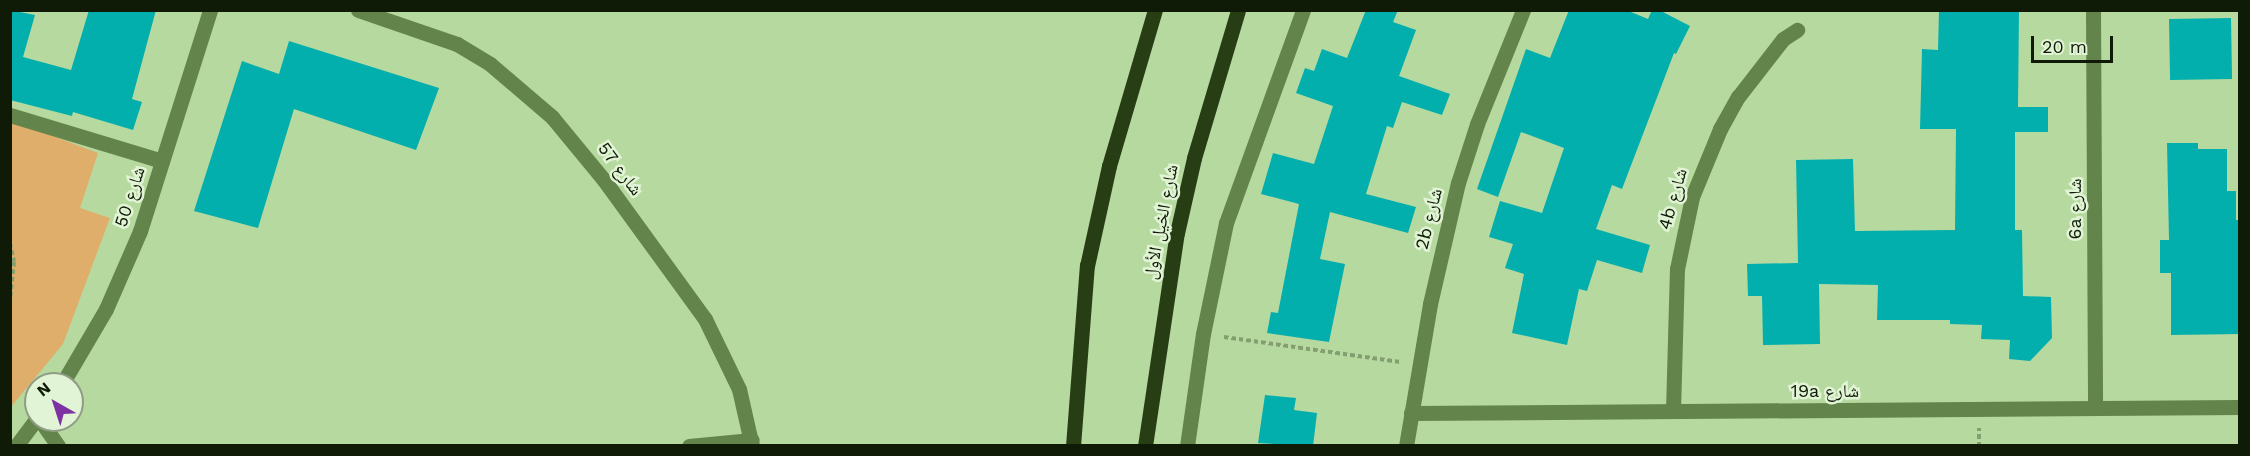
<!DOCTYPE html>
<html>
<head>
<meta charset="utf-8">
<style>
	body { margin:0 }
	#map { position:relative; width:2250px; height:456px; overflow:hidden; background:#b6d99f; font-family:"Work Sans","Noto Naskh Arabic",sans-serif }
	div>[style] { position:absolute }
	.green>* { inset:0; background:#e0ae6b }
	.building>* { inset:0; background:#03afad; transform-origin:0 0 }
	.path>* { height:4px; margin-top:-2px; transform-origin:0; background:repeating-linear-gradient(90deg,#839f70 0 4.5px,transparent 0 7.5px) }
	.minor>* { height:15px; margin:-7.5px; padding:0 7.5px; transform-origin:7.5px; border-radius:7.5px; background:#63844a }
	.major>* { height:15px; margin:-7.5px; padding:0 7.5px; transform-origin:7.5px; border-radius:7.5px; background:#273e15 }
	span { translate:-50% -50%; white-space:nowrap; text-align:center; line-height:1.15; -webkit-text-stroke:5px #e2f4d6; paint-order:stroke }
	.street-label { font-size:18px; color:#0f1b06 }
	.frame { position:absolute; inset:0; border:12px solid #0f1b06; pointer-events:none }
	.north { position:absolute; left:24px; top:372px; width:60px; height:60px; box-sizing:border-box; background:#e2f4d6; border:2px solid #8e9d83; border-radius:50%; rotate:321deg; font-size:16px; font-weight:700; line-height:24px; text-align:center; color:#0f1b06 }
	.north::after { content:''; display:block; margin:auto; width:21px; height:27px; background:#7e31a2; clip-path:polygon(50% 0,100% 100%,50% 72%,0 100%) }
	.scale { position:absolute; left:2031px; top:36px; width:82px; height:27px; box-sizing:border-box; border:3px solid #0f1b06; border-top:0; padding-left:8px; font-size:18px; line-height:21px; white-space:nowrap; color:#0f1b06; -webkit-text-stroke:4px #e2f4d6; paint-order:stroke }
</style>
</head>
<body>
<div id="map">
	<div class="green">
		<div style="clip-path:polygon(11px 120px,98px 153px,80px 208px,110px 218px,63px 344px,11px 407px)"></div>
	</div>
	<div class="building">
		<div style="clip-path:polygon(10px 10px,35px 15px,23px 57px,71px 70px,89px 10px,156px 10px,132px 99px,142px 102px,133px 130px,73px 112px,72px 116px,10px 100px)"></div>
		<div style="clip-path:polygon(1366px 10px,1398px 10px,1393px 22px,1416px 30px,1399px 76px,1450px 94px,1442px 115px,1402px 102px,1393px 128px,1387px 126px,1366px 194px,1416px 207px,1408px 233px,1330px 212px,1320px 259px,1345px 264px,1329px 342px,1267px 333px,1271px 312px,1278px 313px,1299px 204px,1261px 194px,1273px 153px,1314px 164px,1333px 106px,1296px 93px,1305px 68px,1314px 71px,1322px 49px,1347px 58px)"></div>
		<div style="clip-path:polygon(1569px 10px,1626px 10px,1648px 19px,1652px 10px,1659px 10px,1690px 26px,1676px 54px,1674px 53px,1622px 189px,1612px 185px,1596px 229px,1650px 245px,1642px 273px,1597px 260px,1587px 291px,1579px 289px,1567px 345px,1512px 333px,1524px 274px,1505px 268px,1513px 244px,1489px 237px,1500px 201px,1542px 213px,1564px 148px,1521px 132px,1498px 197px,1477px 189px,1526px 49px,1550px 58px)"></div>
		<div style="clip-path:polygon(1939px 10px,2019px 10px,2018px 107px,2048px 107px,2048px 132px,2015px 132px,2015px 230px,2022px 230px,2023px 296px,2051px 297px,2052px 338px,2030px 361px,2009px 359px,2010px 340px,1981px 339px,1982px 325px,1950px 324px,1950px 320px,1877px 320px,1878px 285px,1819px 284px,1820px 344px,1763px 345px,1762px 296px,1748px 296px,1747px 264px,1798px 263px,1796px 160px,1853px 159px,1855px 231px,1955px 230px,1956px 129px,1920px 129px,1922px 49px,1938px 50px)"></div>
		<div style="left:2231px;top:18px;width:61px;height:62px;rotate:89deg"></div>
		<div style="clip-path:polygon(289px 41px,439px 88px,416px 150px,294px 109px,258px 228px,194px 211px,242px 61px,279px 74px)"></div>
		<div style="clip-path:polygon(2167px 143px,2198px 143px,2198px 149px,2227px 149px,2227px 191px,2236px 191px,2236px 220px,2240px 220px,2240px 334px,2171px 335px,2171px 273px,2160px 273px,2160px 240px,2169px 240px)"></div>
		<div style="clip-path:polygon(1265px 395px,1296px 398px,1294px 410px,1317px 413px,1313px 446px,1258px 443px)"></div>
	</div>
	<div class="path">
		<div style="left:10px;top:243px;width:19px;rotate:78deg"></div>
		<div style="left:14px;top:262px;width:36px;rotate:96deg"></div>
		<div style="left:1224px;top:337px;width:178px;rotate:8.1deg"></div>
		<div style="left:1979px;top:446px;width:18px;rotate:-90deg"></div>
	</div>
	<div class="minor">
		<div style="left:358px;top:10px;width:105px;rotate:19deg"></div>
		<div style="left:457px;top:44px;width:39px;rotate:31deg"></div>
		<div style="left:490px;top:64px;width:82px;rotate:40.5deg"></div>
		<div style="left:552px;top:117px;width:82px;rotate:50.5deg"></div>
		<div style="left:604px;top:180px;width:172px;rotate:54deg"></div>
		<div style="left:705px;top:319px;width:78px;rotate:64.1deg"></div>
		<div style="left:739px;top:389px;width:58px;rotate:77.2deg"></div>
		<div style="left:2093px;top:10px;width:398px;rotate:89.7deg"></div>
		<div style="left:10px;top:115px;width:159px;rotate:16.8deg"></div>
		<div style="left:62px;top:384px;width:87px;rotate:-59.6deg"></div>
		<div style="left:106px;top:309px;width:85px;rotate:-66.4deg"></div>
		<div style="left:140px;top:231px;width:232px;rotate:-72.4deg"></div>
		<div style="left:1673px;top:411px;width:142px;rotate:-88.4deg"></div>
		<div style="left:1677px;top:269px;width:74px;rotate:-78.2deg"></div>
		<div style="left:1692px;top:197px;width:74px;rotate:-67.6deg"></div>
		<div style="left:1720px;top:129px;width:37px;rotate:-61deg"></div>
		<div style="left:1738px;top:97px;width:73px;rotate:-52.2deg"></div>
		<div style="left:1783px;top:39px;width:17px;rotate:-33deg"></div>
		<div style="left:1411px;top:413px;width:829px;rotate:-0.41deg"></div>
		<div style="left:40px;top:420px;width:32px;rotate:55deg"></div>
		<div style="left:16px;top:446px;width:34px;rotate:-53deg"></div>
		<div style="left:689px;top:446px;width:63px;rotate:-5.4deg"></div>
		<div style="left:1187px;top:446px;width:113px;rotate:-81.9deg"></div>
		<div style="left:1203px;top:334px;width:113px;rotate:-78.3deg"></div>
		<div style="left:1226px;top:223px;width:226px;rotate:-70.1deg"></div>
		<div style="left:1406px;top:446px;width:144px;rotate:-80.4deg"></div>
		<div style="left:1430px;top:304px;width:124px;rotate:-77deg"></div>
		<div style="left:1458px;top:183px;width:62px;rotate:-72.1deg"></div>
		<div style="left:1477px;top:124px;width:123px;rotate:-68deg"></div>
	</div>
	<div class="major">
		<div style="left:1073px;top:446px;width:181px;rotate:-85.6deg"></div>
		<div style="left:1087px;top:266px;width:102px;rotate:-77.6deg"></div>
		<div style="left:1109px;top:166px;width:163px;rotate:-73.6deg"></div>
		<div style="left:1145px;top:446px;width:215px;rotate:-81.5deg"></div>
		<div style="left:1177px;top:233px;width:77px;rotate:-77.2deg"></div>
		<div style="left:1194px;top:158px;width:154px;rotate:-73.4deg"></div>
	</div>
	<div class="street-label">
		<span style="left:620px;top:169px;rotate:53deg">شارع 57</span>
		<span style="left:130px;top:197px;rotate:-72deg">شارع 50</span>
		<span style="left:1673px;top:199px;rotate:-74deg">4b شارع</span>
		<span style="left:2075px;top:209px;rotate:-90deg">6a شارع</span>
		<span style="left:1429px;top:219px;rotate:-76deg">2b شارع</span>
		<span style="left:1161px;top:222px;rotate:-79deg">شارع الخيل الأول</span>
		<span style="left:1825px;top:391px">19a شارع</span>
	</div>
	<div class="frame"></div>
	<div class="north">N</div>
	<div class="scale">20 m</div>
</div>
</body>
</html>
